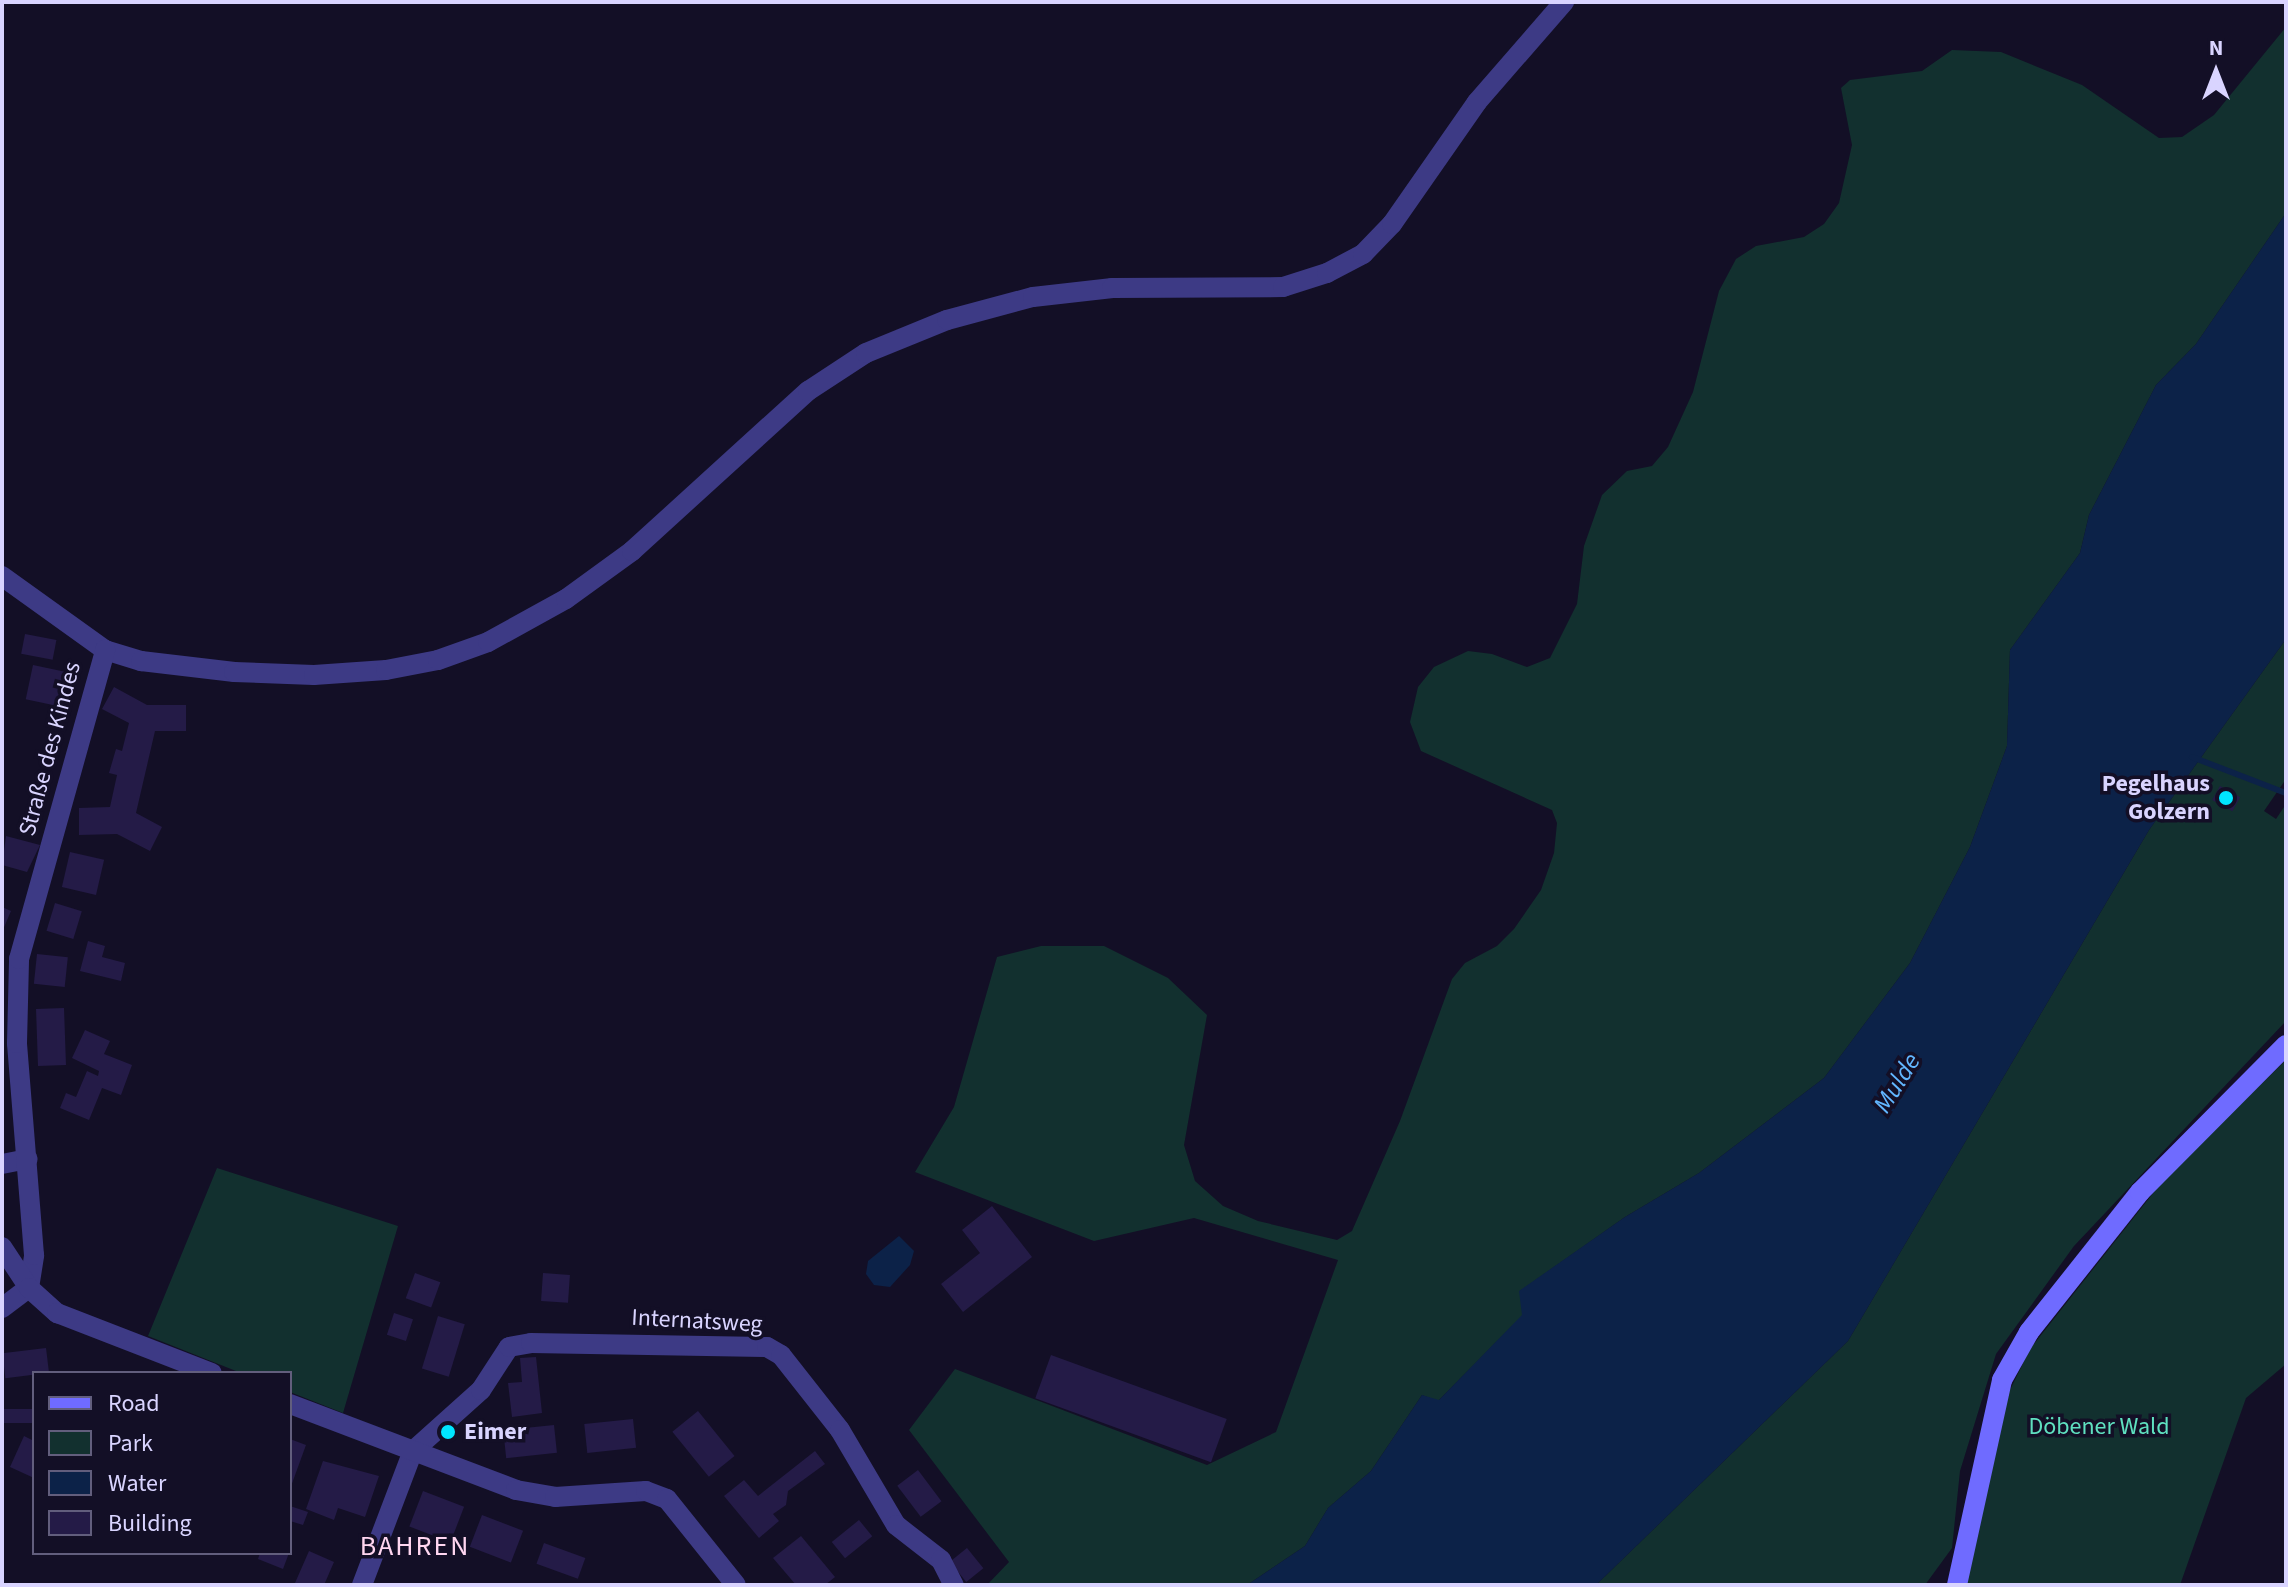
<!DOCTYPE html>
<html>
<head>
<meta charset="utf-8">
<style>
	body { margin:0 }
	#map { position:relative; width:2288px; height:1587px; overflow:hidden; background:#130f26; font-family:"Source Sans 3",sans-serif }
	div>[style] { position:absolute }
	.green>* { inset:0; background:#12302f }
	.water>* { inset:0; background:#0c2248 }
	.stream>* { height:6px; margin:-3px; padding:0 3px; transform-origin:3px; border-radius:3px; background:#0c2248 }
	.building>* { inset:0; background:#241b47; transform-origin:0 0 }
	.minor>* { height:20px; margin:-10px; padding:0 10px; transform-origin:10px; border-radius:10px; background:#3d3a85 }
	.tertiary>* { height:20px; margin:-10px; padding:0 10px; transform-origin:10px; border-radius:10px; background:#3d3a85 }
	.secondary>* { height:20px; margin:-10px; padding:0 10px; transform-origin:10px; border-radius:10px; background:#6f6bff }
	.dots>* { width:22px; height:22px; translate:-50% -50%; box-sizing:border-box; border:4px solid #130f26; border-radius:50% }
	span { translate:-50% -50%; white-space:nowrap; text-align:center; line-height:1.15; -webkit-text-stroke:7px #130f26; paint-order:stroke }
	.street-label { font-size:24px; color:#d9d4ff }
	.poi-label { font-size:24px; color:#d9d4ff; font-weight:700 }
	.right { translate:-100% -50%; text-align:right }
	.left { translate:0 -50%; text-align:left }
	.park-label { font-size:24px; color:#5fe0c0 }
	.water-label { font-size:26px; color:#62b6ff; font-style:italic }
	.quarter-label { font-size:28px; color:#ffd6f0; letter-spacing:2px }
	.frame { position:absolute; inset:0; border:4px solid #d9d4ff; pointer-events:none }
	.legend { position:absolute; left:32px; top:1371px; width:260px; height:184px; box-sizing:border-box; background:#130f26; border:2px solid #625e7d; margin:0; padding:10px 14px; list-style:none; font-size:24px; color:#d9d4ff }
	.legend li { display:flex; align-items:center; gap:16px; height:40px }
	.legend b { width:40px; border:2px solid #625e7d }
	.north { position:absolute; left:2176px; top:32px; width:80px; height:80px; -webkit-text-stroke:6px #130f26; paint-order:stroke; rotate:0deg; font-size:22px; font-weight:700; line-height:32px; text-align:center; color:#d9d4ff }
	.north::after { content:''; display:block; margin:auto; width:28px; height:36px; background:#d9d4ff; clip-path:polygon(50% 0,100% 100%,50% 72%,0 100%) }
</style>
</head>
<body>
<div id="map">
	<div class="green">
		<div style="clip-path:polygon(2286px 27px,2286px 213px,2196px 344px,2156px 385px,2089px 515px,2080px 553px,2010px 650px,2007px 746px,1970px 847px,1910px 963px,1824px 1078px,1699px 1173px,1625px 1217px,1520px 1291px,1523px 1315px,1438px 1401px,1422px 1395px,1371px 1471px,1328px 1508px,1305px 1546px,1247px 1585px,987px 1585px,1009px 1562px,909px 1430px,955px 1369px,1207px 1465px,1276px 1432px,1338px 1260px,1194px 1218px,1094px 1241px,915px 1172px,954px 1107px,997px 957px,1041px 946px,1104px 946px,1168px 978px,1207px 1015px,1184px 1145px,1195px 1181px,1223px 1206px,1258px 1221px,1337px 1240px,1352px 1231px,1400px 1121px,1452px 979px,1465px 963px,1497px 946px,1514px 929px,1541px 890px,1554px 853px,1557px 823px,1552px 810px,1421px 751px,1410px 722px,1418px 687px,1434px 667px,1468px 651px,1492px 654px,1527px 667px,1550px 658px,1577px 604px,1584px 546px,1602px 495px,1627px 471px,1652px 466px,1668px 447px,1693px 392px,1719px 291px,1736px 259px,1756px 246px,1804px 237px,1824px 224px,1839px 203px,1852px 145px,1841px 88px,1850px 80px,1922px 71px,1952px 50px,2001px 52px,2082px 85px,2159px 138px,2182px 137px,2214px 115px)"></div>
		<div style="clip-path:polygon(2286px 639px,2286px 779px,2264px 811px,2276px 819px,2286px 804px,2286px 1021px,2074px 1246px,1996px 1354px,1960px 1471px,1952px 1548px,1925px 1585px,1596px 1585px,1848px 1341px,2149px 830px)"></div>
		<div style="clip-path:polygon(2286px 1060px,2286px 1364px,2246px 1398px,2180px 1585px,1966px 1585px,2008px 1394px,2030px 1349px,2165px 1178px)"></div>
		<div style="clip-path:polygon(217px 1168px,398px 1226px,343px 1413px,290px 1392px,290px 1373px,241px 1373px,148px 1336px)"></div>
	</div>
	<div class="water">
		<div style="clip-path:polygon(2286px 213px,2286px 639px,2149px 830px,1848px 1341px,1596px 1585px,1247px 1585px,1305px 1546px,1328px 1508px,1371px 1471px,1422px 1395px,1439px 1400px,1522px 1315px,1519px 1291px,1625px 1217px,1699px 1173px,1824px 1078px,1910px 963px,1970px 847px,2007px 746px,2010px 650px,2080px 553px,2089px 515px,2156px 385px,2196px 344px)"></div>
		<div style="clip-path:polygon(899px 1236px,914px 1251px,910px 1265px,890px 1287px,874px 1285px,866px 1274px,868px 1261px)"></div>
	</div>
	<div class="stream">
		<div style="left:2192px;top:757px;width:101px;rotate:21deg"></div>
	</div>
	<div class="building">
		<div style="left:25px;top:634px;width:32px;height:20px;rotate:11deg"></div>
		<div style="left:33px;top:665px;width:35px;height:35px;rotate:12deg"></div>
		<div style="clip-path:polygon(114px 687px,147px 705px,186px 705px,186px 731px,155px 731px,136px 813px,162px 827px,150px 851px,117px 834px,79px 835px,79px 808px,110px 807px,117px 775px,109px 773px,116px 749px,122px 751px,129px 723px,102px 709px)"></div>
		<div style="left:2220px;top:786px;width:23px;height:16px;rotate:29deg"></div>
		<div style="clip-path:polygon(6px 836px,40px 845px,27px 872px,2px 865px)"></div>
		<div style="left:70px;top:852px;width:35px;height:36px;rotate:13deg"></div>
		<div style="left:55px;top:903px;width:28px;height:29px;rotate:17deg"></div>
		<div style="clip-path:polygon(2px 907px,11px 911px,2px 932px)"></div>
		<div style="clip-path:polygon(88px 941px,105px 946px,102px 957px,125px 963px,121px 981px,80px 971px)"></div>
		<div style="left:37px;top:954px;width:31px;height:30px;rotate:6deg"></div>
		<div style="left:64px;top:1008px;width:57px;height:28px;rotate:88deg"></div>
		<div style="clip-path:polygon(85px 1030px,110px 1041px,104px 1054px,132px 1065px,121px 1095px,102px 1088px,89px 1120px,60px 1108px,66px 1093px,76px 1097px,87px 1071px,98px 1076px,99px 1071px,72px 1058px)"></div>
		<div style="clip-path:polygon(992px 1206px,1032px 1257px,963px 1312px,941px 1284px,980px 1253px,962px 1230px)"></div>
		<div style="left:415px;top:1273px;width:27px;height:27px;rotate:20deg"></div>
		<div style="left:543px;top:1273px;width:27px;height:28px;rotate:4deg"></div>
		<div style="left:394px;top:1313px;width:20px;height:23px;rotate:18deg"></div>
		<div style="left:438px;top:1316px;width:28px;height:55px;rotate:17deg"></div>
		<div style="left:46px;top:1348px;width:25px;height:44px;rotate:83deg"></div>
		<div style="left:1051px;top:1355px;width:187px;height:46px;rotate:20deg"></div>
		<div style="clip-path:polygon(536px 1357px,542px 1413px,512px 1417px,508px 1383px,522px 1382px,520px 1358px)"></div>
		<div style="left:34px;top:1409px;width:14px;height:32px;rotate:90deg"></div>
		<div style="left:698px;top:1411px;width:58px;height:33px;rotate:51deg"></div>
		<div style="left:633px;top:1419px;width:29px;height:49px;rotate:84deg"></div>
		<div style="left:554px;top:1425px;width:28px;height:51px;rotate:84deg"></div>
		<div style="clip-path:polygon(24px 1436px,34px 1441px,34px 1478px,10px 1467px)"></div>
		<div style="clip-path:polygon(290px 1439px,306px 1445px,290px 1489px)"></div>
		<div style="clip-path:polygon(815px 1451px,825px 1464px,788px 1491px,786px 1505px,773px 1514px,779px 1521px,759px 1538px,724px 1496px,744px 1480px,758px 1496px)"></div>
		<div style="clip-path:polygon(323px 1461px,379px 1476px,365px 1517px,338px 1508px,334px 1520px,306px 1509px)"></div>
		<div style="left:918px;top:1470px;width:39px;height:26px;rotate:53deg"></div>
		<div style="left:423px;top:1491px;width:44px;height:38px;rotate:21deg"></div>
		<div style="clip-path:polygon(290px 1506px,308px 1512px,303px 1525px,290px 1521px)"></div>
		<div style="left:482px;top:1515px;width:44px;height:34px;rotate:21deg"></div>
		<div style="left:859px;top:1520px;width:21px;height:35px;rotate:51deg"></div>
		<div style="clip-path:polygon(801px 1536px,835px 1577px,825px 1585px,796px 1585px,773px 1558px)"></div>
		<div style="left:544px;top:1543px;width:44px;height:22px;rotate:20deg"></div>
		<div style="left:967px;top:1548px;width:26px;height:22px;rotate:51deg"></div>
		<div style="clip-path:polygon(309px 1551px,334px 1562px,324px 1585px,295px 1583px)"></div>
		<div style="clip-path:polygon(260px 1553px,289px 1553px,283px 1569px,258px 1559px)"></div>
	</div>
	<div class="minor">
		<div style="left:2px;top:576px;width:127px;rotate:35.7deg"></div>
		<div style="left:105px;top:650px;width:38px;rotate:17deg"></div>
		<div style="left:141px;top:661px;width:94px;rotate:6.7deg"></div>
		<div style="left:234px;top:672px;width:80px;rotate:2.1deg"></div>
		<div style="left:314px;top:675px;width:72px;rotate:-4deg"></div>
		<div style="left:386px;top:670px;width:53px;rotate:-10.9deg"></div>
		<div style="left:438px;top:660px;width:53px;rotate:-19.8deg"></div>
		<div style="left:488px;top:642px;width:89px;rotate:-28.9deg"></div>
		<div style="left:566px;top:599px;width:82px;rotate:-36deg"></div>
		<div style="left:632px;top:551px;width:238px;rotate:-42.3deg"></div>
		<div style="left:808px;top:391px;width:69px;rotate:-33.2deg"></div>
		<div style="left:866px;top:353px;width:87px;rotate:-22.2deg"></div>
		<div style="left:947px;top:320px;width:89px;rotate:-15deg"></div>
		<div style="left:1033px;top:297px;width:80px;rotate:-6.5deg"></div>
		<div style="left:1112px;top:288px;width:171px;rotate:-0.3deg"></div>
		<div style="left:1283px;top:287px;width:46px;rotate:-17.7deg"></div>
		<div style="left:1327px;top:273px;width:41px;rotate:-27.8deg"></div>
		<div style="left:1363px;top:254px;width:42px;rotate:-46deg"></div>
		<div style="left:1392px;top:224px;width:149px;rotate:-55.1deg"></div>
		<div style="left:1477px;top:102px;width:133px;rotate:-49deg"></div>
		<div style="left:2px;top:1164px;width:26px;rotate:-11deg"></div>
		<div style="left:2px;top:1308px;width:34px;rotate:-37deg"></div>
		<div style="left:29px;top:1288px;width:33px;rotate:-81deg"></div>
		<div style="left:34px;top:1255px;width:213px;rotate:-94.6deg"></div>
		<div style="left:17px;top:1043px;width:84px;rotate:-88.6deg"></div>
		<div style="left:19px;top:959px;width:321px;rotate:-74.4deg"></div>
		<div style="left:362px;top:1585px;width:143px;rotate:-69.2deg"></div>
		<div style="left:413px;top:1451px;width:91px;rotate:-41.9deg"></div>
		<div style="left:481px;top:1390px;width:51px;rotate:-56.9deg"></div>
		<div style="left:509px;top:1347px;width:22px;rotate:-10deg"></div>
		<div style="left:531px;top:1343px;width:236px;rotate:1deg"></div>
		<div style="left:767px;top:1347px;width:16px;rotate:30deg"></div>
		<div style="left:781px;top:1355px;width:95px;rotate:51.8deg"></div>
		<div style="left:840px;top:1430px;width:110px;rotate:59.5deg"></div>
		<div style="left:896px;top:1525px;width:57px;rotate:37.9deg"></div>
		<div style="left:941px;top:1560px;width:28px;rotate:63deg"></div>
	</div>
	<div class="tertiary">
		<div style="left:2px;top:1247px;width:49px;rotate:56.6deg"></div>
		<div style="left:29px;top:1288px;width:38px;rotate:42deg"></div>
		<div style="left:57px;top:1313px;width:166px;rotate:21.2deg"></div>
		<div style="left:290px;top:1404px;width:242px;rotate:20.8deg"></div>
		<div style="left:516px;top:1490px;width:40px;rotate:10deg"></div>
		<div style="left:555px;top:1497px;width:91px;rotate:-3.8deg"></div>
		<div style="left:646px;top:1491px;width:22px;rotate:21deg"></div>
		<div style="left:667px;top:1499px;width:110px;rotate:51.3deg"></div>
	</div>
	<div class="secondary">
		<div style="left:1957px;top:1585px;width:210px;rotate:-77.6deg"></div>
		<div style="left:2002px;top:1380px;width:55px;rotate:-60.6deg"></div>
		<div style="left:2029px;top:1332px;width:179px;rotate:-51.6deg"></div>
		<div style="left:2140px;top:1192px;width:207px;rotate:-45.2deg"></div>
	</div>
	<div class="dots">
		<div style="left:2226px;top:798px;background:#00e5ff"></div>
		<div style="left:448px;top:1432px;background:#00e5ff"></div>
	</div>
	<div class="street-label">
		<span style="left:50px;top:749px;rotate:-75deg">Straße des Kindes</span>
		<span style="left:697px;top:1321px;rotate:3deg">Internatsweg</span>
	</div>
	<div class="poi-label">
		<span class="right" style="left:2210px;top:798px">Pegelhaus<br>Golzern</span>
		<span class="left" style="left:464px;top:1432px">Eimer</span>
	</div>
	<div class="park-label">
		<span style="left:2099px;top:1427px">Döbener Wald</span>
	</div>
	<div class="water-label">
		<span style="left:1897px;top:1083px;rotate:-58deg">Mulde</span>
	</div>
	<div class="quarter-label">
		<span style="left:415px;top:1546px">BAHREN</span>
	</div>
	<div class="frame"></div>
	<ul class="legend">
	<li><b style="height:10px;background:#6f6bff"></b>Road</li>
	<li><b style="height:22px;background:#12302f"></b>Park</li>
	<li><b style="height:22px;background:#0c2248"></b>Water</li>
	<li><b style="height:22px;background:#241b47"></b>Building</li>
	</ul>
	<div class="north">N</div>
</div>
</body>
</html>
